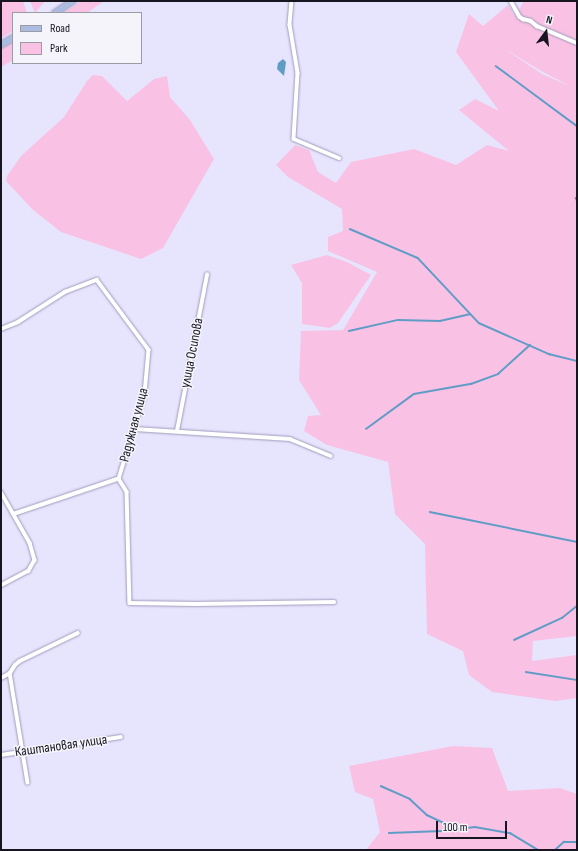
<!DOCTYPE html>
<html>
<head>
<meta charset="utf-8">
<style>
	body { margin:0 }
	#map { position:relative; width:578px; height:851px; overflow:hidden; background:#e7e4fe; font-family:"Sofia Sans Condensed",sans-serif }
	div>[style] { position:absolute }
	.green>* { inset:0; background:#f9c2e5 }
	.water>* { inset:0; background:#619cc7 }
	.stream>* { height:1.5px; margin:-0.75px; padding:0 0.75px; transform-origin:0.75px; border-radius:0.75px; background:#619cc7 }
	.roads { filter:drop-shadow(0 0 1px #a09cba) drop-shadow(0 0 1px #a09cba) }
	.minor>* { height:3.5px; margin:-1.75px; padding:0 1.75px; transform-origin:1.75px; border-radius:1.75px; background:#fff }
	.primary>* { height:5.5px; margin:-2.75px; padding:0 2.75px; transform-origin:2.75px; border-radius:2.75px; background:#abbbe2 }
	span { translate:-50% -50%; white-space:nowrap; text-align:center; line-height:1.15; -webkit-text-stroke:3px #f5f4fb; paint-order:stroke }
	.street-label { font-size:14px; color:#171520 }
	.frame { position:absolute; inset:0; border:2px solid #171520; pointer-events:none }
	.legend { position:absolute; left:12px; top:12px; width:130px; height:52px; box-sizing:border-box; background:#f5f4fb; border:1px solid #9c9ba3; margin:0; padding:5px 7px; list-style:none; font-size:12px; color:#171520 }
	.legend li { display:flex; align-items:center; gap:8px; height:20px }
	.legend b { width:20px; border:1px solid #9c9ba3 }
	.north { position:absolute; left:526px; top:12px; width:40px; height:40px; -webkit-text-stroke:3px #f5f4fb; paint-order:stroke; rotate:15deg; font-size:11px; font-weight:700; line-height:16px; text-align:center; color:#171520 }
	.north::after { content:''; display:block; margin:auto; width:14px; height:18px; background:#171520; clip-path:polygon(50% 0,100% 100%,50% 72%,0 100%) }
	.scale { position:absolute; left:436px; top:821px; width:71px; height:18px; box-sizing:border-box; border:2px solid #171520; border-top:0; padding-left:5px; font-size:12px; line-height:14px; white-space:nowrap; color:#171520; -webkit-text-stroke:3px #f5f4fb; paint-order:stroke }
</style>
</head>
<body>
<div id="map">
	<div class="green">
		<div style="clip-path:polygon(1px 1px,23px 1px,27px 13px,13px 13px,13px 31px,1px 38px)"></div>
		<div style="clip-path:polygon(30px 1px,45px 1px,35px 13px)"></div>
		<div style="clip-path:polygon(81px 1px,104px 1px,87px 13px,63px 13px)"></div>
		<div style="clip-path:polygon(evenodd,524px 1px,577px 1px,577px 636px,533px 641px,532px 661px,577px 655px,577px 698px,555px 701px,492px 692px,469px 675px,463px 651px,427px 634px,425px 544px,395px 514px,388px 462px,327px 445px,304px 431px,308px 416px,321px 415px,299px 380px,301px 331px,343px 330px,377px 272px,328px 251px,328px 237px,343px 231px,342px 209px,288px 177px,276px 165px,295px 145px,309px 150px,318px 172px,336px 183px,351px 162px,414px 149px,456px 165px,487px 145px,509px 151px,459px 110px,475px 99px,499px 111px,456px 52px,469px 14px,483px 26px,508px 5px,515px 16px,524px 1px,505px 49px,541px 71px,570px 86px,542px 74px,505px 49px)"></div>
		<div style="clip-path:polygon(13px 42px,13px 60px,1px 67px,1px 49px)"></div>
		<div style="clip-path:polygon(93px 75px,102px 76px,127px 101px,154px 79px,167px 76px,170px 97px,190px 120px,214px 159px,163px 248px,141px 259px,61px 232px,32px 209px,6px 181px,7px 176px,21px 156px,64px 117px,87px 81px)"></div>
		<div style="clip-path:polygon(327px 255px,347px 262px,371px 275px,338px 323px,330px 328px,302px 324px,302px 283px,291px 265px)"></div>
		<div style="clip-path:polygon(453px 746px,492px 748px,508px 791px,560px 788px,577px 794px,577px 850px,366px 850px,380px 832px,373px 799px,355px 792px,349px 766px)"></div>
	</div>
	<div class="water">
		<div style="clip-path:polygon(283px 59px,286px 62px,284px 76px,277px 69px,278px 63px)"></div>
	</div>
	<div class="stream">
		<div style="left:496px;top:66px;width:101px;rotate:36.5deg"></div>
		<div style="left:576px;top:198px;width:2px;rotate:63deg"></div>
		<div style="left:350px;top:229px;width:74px;rotate:23.1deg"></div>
		<div style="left:418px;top:258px;width:89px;rotate:46.8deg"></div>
		<div style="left:479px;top:323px;width:77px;rotate:23.9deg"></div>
		<div style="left:549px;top:354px;width:29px;rotate:14deg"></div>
		<div style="left:349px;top:331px;width:50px;rotate:-12.7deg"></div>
		<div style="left:398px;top:320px;width:42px;rotate:1.4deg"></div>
		<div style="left:440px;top:321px;width:31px;rotate:-13deg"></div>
		<div style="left:366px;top:429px;width:59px;rotate:-36.1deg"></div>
		<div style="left:414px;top:394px;width:58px;rotate:-10deg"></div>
		<div style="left:471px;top:384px;width:29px;rotate:-20deg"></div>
		<div style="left:498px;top:374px;width:43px;rotate:-42.2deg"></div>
		<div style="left:430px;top:512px;width:150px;rotate:11.5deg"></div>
		<div style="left:514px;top:640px;width:53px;rotate:-24.6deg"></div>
		<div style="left:562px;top:618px;width:19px;rotate:-39deg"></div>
		<div style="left:526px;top:672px;width:52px;rotate:8.9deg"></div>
		<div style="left:381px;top:786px;width:32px;rotate:24deg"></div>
		<div style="left:410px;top:799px;width:23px;rotate:43deg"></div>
		<div style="left:427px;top:815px;width:31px;rotate:25deg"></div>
		<div style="left:389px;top:833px;width:53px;rotate:-2.2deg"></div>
		<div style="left:442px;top:831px;width:33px;rotate:-7deg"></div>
		<div style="left:475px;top:827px;width:36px;rotate:10deg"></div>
		<div style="left:510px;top:833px;width:33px;rotate:31deg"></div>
		<div style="left:555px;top:850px;width:12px;rotate:-42deg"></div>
		<div style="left:564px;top:842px;width:13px"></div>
	</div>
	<div class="roads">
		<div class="minor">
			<div style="left:292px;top:1px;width:24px;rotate:95deg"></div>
			<div style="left:290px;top:25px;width:49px;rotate:80.5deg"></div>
			<div style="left:298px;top:73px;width:66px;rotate:93.5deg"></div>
			<div style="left:294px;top:139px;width:49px;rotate:22.9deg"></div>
			<div style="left:511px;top:1px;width:18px;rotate:61deg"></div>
			<div style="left:520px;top:17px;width:4px;rotate:34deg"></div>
			<div style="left:523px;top:19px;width:8px;rotate:14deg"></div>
			<div style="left:531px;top:21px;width:8px;rotate:40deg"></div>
			<div style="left:537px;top:26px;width:43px;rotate:23deg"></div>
			<div style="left:1px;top:329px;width:18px;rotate:-22deg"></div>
			<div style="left:18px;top:322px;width:56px;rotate:-32.6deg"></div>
			<div style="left:65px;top:292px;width:34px;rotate:-21deg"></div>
			<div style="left:97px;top:280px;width:87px;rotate:53.4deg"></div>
			<div style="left:149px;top:350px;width:44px;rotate:95.2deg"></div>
			<div style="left:145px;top:394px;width:89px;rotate:107deg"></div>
			<div style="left:119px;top:479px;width:110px;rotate:161.4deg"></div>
			<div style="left:135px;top:429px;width:155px;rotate:3.7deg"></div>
			<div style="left:290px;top:439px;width:44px;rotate:22.5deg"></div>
			<div style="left:177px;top:431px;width:159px;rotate:-79.1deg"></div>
			<div style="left:119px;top:479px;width:15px;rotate:58deg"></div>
			<div style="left:127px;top:492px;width:111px;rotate:88.5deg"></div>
			<div style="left:130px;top:603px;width:66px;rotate:0.9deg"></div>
			<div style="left:196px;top:604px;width:138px;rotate:-0.8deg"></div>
			<div style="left:1px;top:492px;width:59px;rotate:60.4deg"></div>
			<div style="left:30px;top:543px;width:18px;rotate:74deg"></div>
			<div style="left:35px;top:560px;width:13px;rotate:119deg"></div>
			<div style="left:29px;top:571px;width:32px;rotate:152deg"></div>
			<div style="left:10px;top:673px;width:111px;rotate:80.7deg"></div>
			<div style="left:1px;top:678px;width:10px;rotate:-29deg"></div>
			<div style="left:10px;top:673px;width:9px;rotate:-58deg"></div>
			<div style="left:15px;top:665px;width:6px;rotate:-39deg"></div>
			<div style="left:20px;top:661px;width:64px;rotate:-25.8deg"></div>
			<div style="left:1px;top:755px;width:121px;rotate:-8.5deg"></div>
		</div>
		<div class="primary">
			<div style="left:55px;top:13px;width:22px;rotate:-34deg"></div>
			<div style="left:1px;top:45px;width:14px;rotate:-30deg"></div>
		</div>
	</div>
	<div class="street-label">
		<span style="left:192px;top:353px;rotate:-79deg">улица Осипова</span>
		<span style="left:134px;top:425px;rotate:-75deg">Радужная улица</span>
		<span style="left:61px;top:746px;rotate:-8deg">Каштановая улица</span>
	</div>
	<div class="frame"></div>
	<ul class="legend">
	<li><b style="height:5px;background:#abbbe2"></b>Road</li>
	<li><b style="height:11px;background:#f9c2e5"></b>Park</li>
	</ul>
	<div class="north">N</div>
	<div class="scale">100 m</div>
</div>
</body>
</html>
